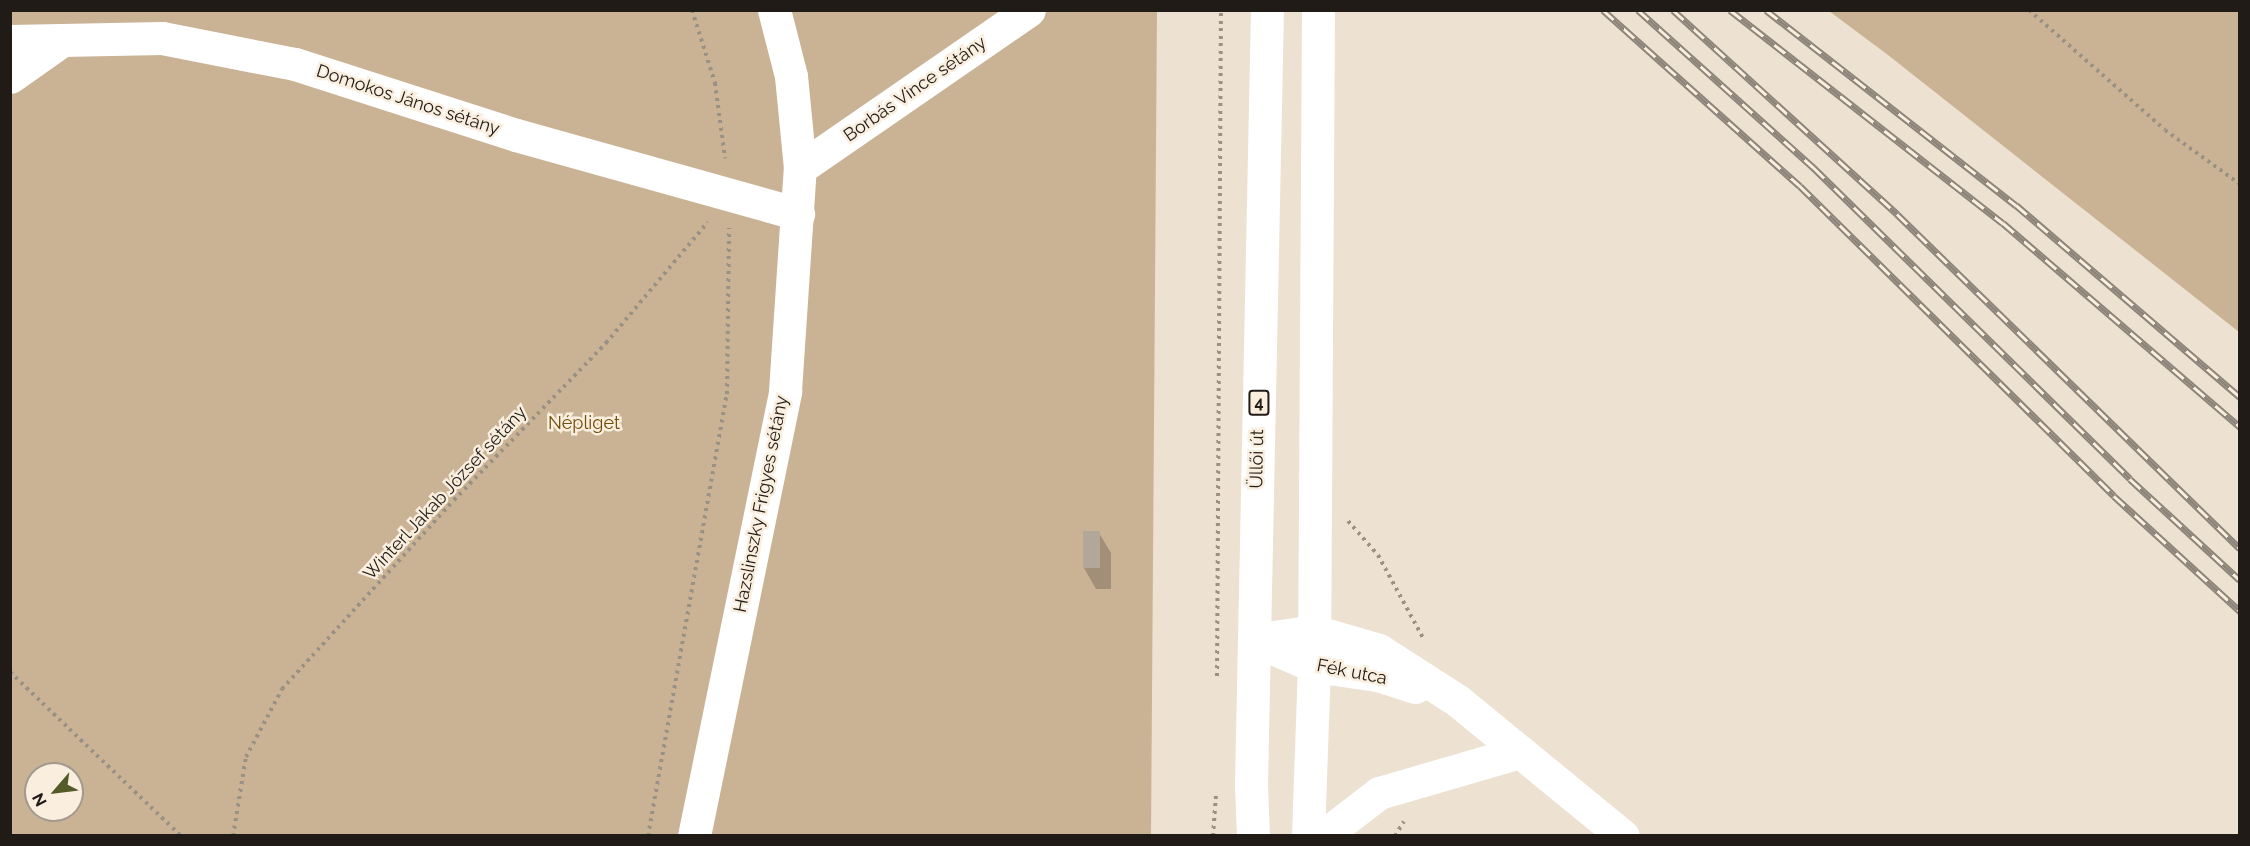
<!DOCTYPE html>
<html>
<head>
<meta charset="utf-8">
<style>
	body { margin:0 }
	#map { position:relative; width:2250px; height:846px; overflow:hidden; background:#ede1d1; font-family:Raleway,sans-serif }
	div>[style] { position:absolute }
	.green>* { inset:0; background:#cab395 }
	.shadow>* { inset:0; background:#0003 }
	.building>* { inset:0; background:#b2a798; transform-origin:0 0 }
	.path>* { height:4px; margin-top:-2px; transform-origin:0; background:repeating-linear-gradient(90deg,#9a9185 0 3px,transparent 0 7.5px) }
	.minor>* { height:33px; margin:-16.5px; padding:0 16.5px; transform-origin:16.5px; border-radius:16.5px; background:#fff }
	.major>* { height:33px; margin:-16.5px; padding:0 16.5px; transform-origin:16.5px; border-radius:16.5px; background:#fff }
	.rail>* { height:7px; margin-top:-3.5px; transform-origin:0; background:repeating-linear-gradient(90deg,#faeede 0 14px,#8d847a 0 28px); box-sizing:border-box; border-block:2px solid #8d847a }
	span { translate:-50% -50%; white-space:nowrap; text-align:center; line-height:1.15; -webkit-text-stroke:5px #faeede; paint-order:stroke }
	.shield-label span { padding:2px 4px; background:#faeede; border:2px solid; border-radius:4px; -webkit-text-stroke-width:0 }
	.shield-label { font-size:16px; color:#201b16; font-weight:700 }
	.street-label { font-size:18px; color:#201b16 }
	.park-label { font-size:18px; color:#734d0a }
	.frame { position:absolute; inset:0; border:12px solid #201b16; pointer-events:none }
	.north { position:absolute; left:24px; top:762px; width:60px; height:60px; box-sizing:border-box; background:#faeede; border:2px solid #a39a8e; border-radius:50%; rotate:242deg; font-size:16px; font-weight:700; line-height:24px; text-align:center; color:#201b16 }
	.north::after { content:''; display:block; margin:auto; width:21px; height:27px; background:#545a28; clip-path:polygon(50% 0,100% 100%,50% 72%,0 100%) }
</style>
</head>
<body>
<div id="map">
	<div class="green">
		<div style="clip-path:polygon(evenodd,10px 11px,1157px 11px,1151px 835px,11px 835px,10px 11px,36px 774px,72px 774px,72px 810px,36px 810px,36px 774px)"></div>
		<div style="clip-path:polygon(1829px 11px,2239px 11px,2239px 332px,1888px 55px)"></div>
	</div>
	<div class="shadow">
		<div style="clip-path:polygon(1099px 533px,1111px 553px,1111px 589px,1096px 589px,1084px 568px)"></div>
	</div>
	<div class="building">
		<div style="left:1083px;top:531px;width:17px;height:37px"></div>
	</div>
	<div class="path">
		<div style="left:692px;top:10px;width:77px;rotate:72.5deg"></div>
		<div style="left:715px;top:83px;width:76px;rotate:82.4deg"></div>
		<div style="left:2029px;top:10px;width:181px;rotate:41.4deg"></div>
		<div style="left:2165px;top:130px;width:92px;rotate:35.8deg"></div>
		<div style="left:1348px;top:521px;width:45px;rotate:48.6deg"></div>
		<div style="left:1378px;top:555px;width:94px;rotate:61.5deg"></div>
		<div style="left:10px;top:672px;width:237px;rotate:43.8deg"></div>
		<div style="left:1217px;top:676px;width:666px;rotate:-89.66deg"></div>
		<div style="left:233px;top:836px;width:80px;rotate:-80.7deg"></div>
		<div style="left:246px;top:757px;width:77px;rotate:-62.1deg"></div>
		<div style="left:282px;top:689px;width:256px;rotate:-47.7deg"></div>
		<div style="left:454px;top:500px;width:219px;rotate:-45.9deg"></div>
		<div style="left:606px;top:343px;width:158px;rotate:-49.9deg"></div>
		<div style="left:648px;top:836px;width:449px;rotate:-79.9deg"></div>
		<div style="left:727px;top:394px;width:166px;rotate:-89.3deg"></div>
		<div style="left:1213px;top:836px;width:42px;rotate:-85.9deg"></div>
		<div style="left:1395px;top:836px;width:17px;rotate:-59deg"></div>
	</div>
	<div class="minor">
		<div style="left:10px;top:41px;width:152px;rotate:-1.1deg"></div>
		<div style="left:162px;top:38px;width:136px;rotate:11.1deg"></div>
		<div style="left:295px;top:64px;width:232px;rotate:17.8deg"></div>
		<div style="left:516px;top:135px;width:293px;rotate:15.6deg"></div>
		<div style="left:10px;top:77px;width:62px;rotate:-35.2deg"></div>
		<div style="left:800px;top:168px;width:278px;rotate:-34.6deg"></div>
		<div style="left:1254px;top:640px;width:61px;rotate:-8.5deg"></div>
		<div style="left:1314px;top:631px;width:68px;rotate:16.3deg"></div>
		<div style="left:1379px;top:650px;width:94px;rotate:32.8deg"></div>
		<div style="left:1458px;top:701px;width:213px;rotate:39.3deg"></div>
		<div style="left:1254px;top:640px;width:65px;rotate:23.4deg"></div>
		<div style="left:1314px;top:666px;width:65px;rotate:8deg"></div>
		<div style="left:1378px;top:675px;width:39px;rotate:18deg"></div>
		<div style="left:694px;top:836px;width:454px;rotate:-78.4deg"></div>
		<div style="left:785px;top:391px;width:224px;rotate:-86.2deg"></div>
		<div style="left:800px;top:168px;width:92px;rotate:-95.6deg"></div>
		<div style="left:791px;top:76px;width:68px;rotate:-104.4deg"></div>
		<div style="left:1323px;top:836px;width:71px;rotate:-37.5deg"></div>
		<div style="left:1379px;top:793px;width:147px;rotate:-16.2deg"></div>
	</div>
	<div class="major">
		<div style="left:1253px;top:836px;width:51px;rotate:-92.2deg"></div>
		<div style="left:1251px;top:785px;width:775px;rotate:-88.82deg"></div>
		<div style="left:1308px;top:836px;width:170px;rotate:-88deg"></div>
		<div style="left:1314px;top:666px;width:656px;rotate:-89.65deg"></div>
	</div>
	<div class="rail">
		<div style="left:1603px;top:10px;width:264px;rotate:41.8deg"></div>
		<div style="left:1800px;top:186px;width:441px;rotate:44.6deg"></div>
		<div style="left:2114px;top:496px;width:171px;rotate:42.4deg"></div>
		<div style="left:1638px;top:10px;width:237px;rotate:41.9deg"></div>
		<div style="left:1814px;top:168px;width:443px;rotate:44.5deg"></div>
		<div style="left:2130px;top:479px;width:149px;rotate:42.6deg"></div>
		<div style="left:1673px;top:10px;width:303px;rotate:42.3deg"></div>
		<div style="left:1897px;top:214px;width:479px;rotate:44.3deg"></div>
		<div style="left:1730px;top:10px;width:346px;rotate:38deg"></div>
		<div style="left:2003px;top:223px;width:313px;rotate:40.7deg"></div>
		<div style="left:1766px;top:10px;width:317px;rotate:38deg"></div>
		<div style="left:2016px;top:205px;width:295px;rotate:40.6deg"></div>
	</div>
	<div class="shield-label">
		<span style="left:1259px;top:403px">4</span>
	</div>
	<div class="street-label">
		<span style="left:915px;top:89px;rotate:-35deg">Borbás Vince sétány</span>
		<span style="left:408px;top:100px;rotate:18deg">Domokos János sétány</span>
		<span style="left:1257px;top:459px;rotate:-89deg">Üllői út</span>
		<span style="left:445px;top:493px;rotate:-47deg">Winterl Jakab József sétány</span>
		<span style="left:761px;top:504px;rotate:-79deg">Hazslinszky Frigyes sétány</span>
		<span style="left:1352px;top:672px;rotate:11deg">Fék utca</span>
	</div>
	<div class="park-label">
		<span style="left:584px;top:423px">Népliget</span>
	</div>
	<div class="frame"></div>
	<div class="north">N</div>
</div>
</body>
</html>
